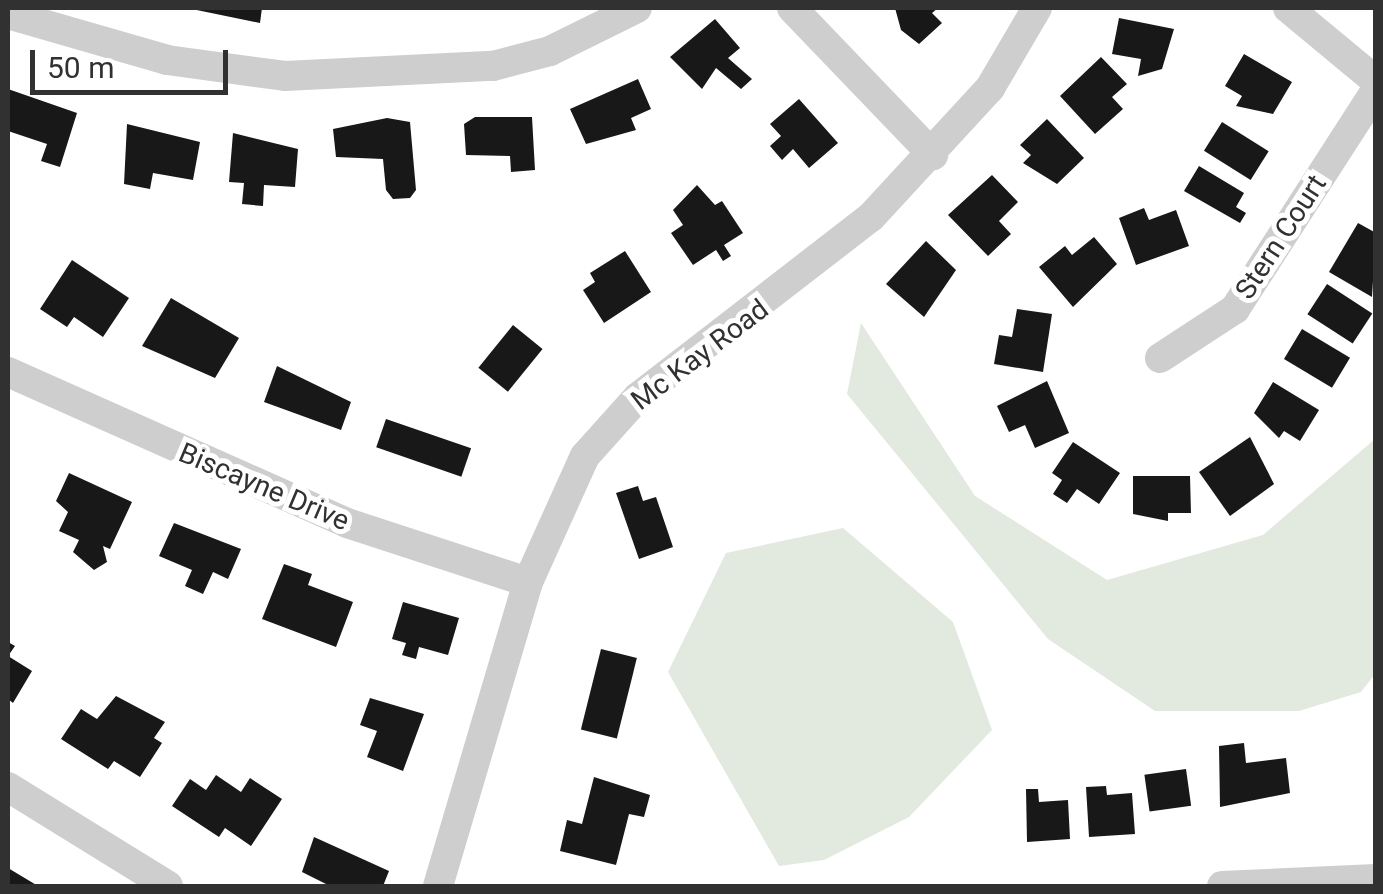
<!DOCTYPE html>
<html>
<head>
<meta charset="utf-8">
<style>
	body { margin:0 }
	#map { position:relative; width:1383px; height:894px; overflow:hidden; background:#fff; font-family:Roboto,sans-serif }
	div>[style] { position:absolute }
	.green>* { inset:0; background:#e2e9de }
	.building>* { inset:0; background:#181818; transform-origin:0 0 }
	.minor>* { height:30px; margin:-15px; padding:0 15px; transform-origin:15px; border-radius:15px; background:#cecece }
	span { translate:-50% -50%; white-space:nowrap; text-align:center; line-height:1.15; -webkit-text-stroke:10px #fff; paint-order:stroke }
	.street-label { font-size:28px; color:#313131 }
	.frame { position:absolute; inset:0; border:10px solid #313131; pointer-events:none }
	.scale { position:absolute; left:30px; top:50px; width:198px; height:45px; box-sizing:border-box; border:5px solid #313131; border-top:0; padding-left:12px; font-size:30px; line-height:35px; white-space:nowrap; color:#313131; -webkit-text-stroke:8px #fff; paint-order:stroke }
</style>
</head>
<body>
<div id="map">
	<div class="green">
		<div style="clip-path:polygon(861px 323px,975px 496px,1107px 580px,1263px 535px,1375px 439px,1375px 674px,1361px 692px,1299px 711px,1155px 711px,1048px 639px,847px 394px)"></div>
		<div style="clip-path:polygon(843px 528px,953px 622px,992px 730px,909px 817px,824px 860px,779px 866px,668px 672px,726px 553px)"></div>
	</div>
	<div class="building">
		<div style="clip-path:polygon(187px 8px,262px 8px,260px 23px)"></div>
		<div style="clip-path:polygon(895px 8px,938px 8px,932px 13px,942px 23px,919px 44px,901px 30px)"></div>
		<div style="clip-path:polygon(1119px 18px,1174px 29px,1162px 69px,1138px 76px,1141px 59px,1112px 54px)"></div>
		<div style="clip-path:polygon(715px 19px,740px 48px,728px 58px,752px 79px,741px 89px,716px 68px,702px 89px,670px 57px)"></div>
		<div style="clip-path:polygon(1244px 54px,1292px 82px,1273px 114px,1236px 106px,1242px 96px,1225px 86px)"></div>
		<div style="clip-path:polygon(1101px 57px,1127px 84px,1112px 97px,1123px 109px,1095px 134px,1060px 96px)"></div>
		<div style="clip-path:polygon(638px 79px,651px 109px,631px 118px,636px 130px,586px 144px,570px 109px)"></div>
		<div style="clip-path:polygon(8px 89px,77px 113px,60px 167px,41px 161px,47px 144px,8px 131px)"></div>
		<div style="clip-path:polygon(799px 99px,838px 143px,809px 168px,793px 149px,782px 160px,770px 146px,781px 136px,770px 124px)"></div>
		<div style="clip-path:polygon(475px 117px,532px 117px,535px 170px,511px 172px,510px 156px,466px 155px,464px 124px)"></div>
		<div style="clip-path:polygon(387px 118px,410px 122px,416px 190px,410px 198px,393px 199px,386px 190px,383px 159px,336px 157px,333px 129px)"></div>
		<div style="clip-path:polygon(1047px 119px,1084px 158px,1057px 184px,1023px 163px,1031px 155px,1020px 145px)"></div>
		<div style="left:1222px;top:122px;width:55px;height:34px;rotate:32deg"></div>
		<div style="clip-path:polygon(127px 124px,200px 142px,193px 180px,153px 173px,150px 189px,124px 184px)"></div>
		<div style="clip-path:polygon(233px 133px,298px 149px,295px 187px,264px 185px,263px 206px,242px 204px,244px 183px,229px 182px)"></div>
		<div style="clip-path:polygon(1199px 166px,1244px 193px,1236px 207px,1246px 213px,1240px 223px,1184px 191px)"></div>
		<div style="clip-path:polygon(992px 175px,1018px 202px,999px 221px,1011px 234px,988px 256px,948px 215px)"></div>
		<div style="clip-path:polygon(697px 185px,715px 205px,722px 201px,743px 233px,724px 245px,731px 256px,723px 261px,716px 250px,693px 265px,671px 233px,683px 225px,673px 210px)"></div>
		<div style="clip-path:polygon(1144px 208px,1149px 220px,1176px 210px,1189px 246px,1136px 265px,1119px 218px)"></div>
		<div style="clip-path:polygon(1358px 223px,1376px 233px,1372px 297px,1329px 272px)"></div>
		<div style="clip-path:polygon(1094px 237px,1117px 264px,1073px 307px,1039px 267px,1065px 246px,1072px 255px)"></div>
		<div style="clip-path:polygon(926px 241px,956px 270px,924px 317px,886px 284px)"></div>
		<div style="clip-path:polygon(625px 251px,651px 292px,604px 323px,583px 290px,595px 282px,590px 273px)"></div>
		<div style="clip-path:polygon(72px 260px,129px 298px,103px 337px,74px 317px,67px 327px,40px 309px)"></div>
		<div style="left:1327px;top:284px;width:54px;height:36px;rotate:33deg"></div>
		<div style="clip-path:polygon(171px 298px,239px 338px,215px 378px,142px 346px)"></div>
		<div style="clip-path:polygon(1017px 309px,1052px 314px,1043px 372px,994px 364px,999px 335px,1012px 337px)"></div>
		<div style="left:513px;top:325px;width:38px;height:55px;rotate:39deg"></div>
		<div style="left:1302px;top:329px;width:56px;height:35px;rotate:31deg"></div>
		<div style="clip-path:polygon(277px 366px,351px 402px,341px 430px,264px 402px)"></div>
		<div style="clip-path:polygon(1047px 381px,1069px 433px,1035px 448px,1025px 425px,1009px 432px,997px 406px)"></div>
		<div style="clip-path:polygon(1273px 382px,1319px 410px,1300px 441px,1284px 431px,1279px 438px,1254px 413px)"></div>
		<div style="left:386px;top:419px;width:90px;height:30px;rotate:19deg"></div>
		<div style="clip-path:polygon(1250px 437px,1274px 484px,1230px 516px,1199px 472px)"></div>
		<div style="clip-path:polygon(1073px 442px,1120px 473px,1099px 504px,1077px 489px,1067px 503px,1053px 494px,1062px 480px,1052px 473px)"></div>
		<div style="clip-path:polygon(69px 473px,132px 502px,110px 549px,103px 546px,107px 562px,94px 570px,73px 552px,79px 540px,59px 531px,68px 512px,56px 501px)"></div>
		<div style="clip-path:polygon(1133px 476px,1190px 476px,1191px 513px,1168px 513px,1168px 521px,1133px 514px)"></div>
		<div style="clip-path:polygon(638px 486px,643px 501px,656px 497px,673px 547px,639px 559px,616px 493px)"></div>
		<div style="clip-path:polygon(174px 523px,241px 549px,228px 579px,213px 572px,203px 594px,185px 586px,192px 570px,159px 556px)"></div>
		<div style="clip-path:polygon(284px 564px,312px 574px,308px 585px,353px 602px,336px 647px,262px 619px)"></div>
		<div style="clip-path:polygon(403px 602px,459px 618px,448px 655px,419px 647px,416px 659px,402px 655px,406px 643px,392px 639px)"></div>
		<div style="clip-path:polygon(8px 642px,15px 646px,8px 656px,32px 671px,13px 703px,8px 699px)"></div>
		<div style="left:601px;top:649px;width:37px;height:83px;rotate:14deg"></div>
		<div style="clip-path:polygon(116px 696px,165px 722px,154px 738px,162px 743px,140px 777px,114px 761px,108px 769px,61px 739px,81px 709px,97px 719px)"></div>
		<div style="clip-path:polygon(370px 698px,424px 714px,403px 771px,367px 757px,377px 731px,360px 725px)"></div>
		<div style="clip-path:polygon(1244px 743px,1246px 763px,1286px 758px,1290px 793px,1220px 807px,1219px 746px)"></div>
		<div style="left:1186px;top:769px;width:37px;height:42px;rotate:82deg"></div>
		<div style="clip-path:polygon(216px 775px,241px 792px,250px 778px,282px 799px,251px 846px,225px 828px,219px 837px,172px 806px,190px 779px,206px 790px)"></div>
		<div style="clip-path:polygon(594px 777px,650px 795px,644px 817px,629px 814px,616px 865px,560px 851px,567px 820px,582px 824px)"></div>
		<div style="clip-path:polygon(1106px 786px,1107px 795px,1132px 793px,1135px 834px,1089px 837px,1086px 787px)"></div>
		<div style="clip-path:polygon(1026px 789px,1038px 789px,1039px 802px,1068px 800px,1070px 839px,1027px 842px)"></div>
		<div style="clip-path:polygon(314px 837px,389px 871px,383px 886px,330px 886px,302px 872px)"></div>
		<div style="clip-path:polygon(8px 868px,38px 886px,8px 886px)"></div>
	</div>
	<div class="minor">
		<div style="left:792px;top:8px;width:204px;rotate:46.2deg"></div>
		<div style="left:1288px;top:8px;width:114px;rotate:39.7deg"></div>
		<div style="left:8px;top:14px;width:166px;rotate:16.1deg"></div>
		<div style="left:167px;top:60px;width:119px;rotate:7.7deg"></div>
		<div style="left:285px;top:76px;width:208px;rotate:-2.8deg"></div>
		<div style="left:493px;top:66px;width:59px;rotate:-14.7deg"></div>
		<div style="left:550px;top:51px;width:97px;rotate:-26.3deg"></div>
		<div style="left:1160px;top:358px;width:90px;rotate:-33.2deg"></div>
		<div style="left:1235px;top:309px;width:260px;rotate:-57.2deg"></div>
		<div style="left:8px;top:372px;width:371px;rotate:24deg"></div>
		<div style="left:347px;top:523px;width:190px;rotate:18.1deg"></div>
		<div style="left:8px;top:787px;width:188px;rotate:31.7deg"></div>
		<div style="left:438px;top:886px;width:317px;rotate:-73.5deg"></div>
		<div style="left:528px;top:582px;width:138px;rotate:-65.7deg"></div>
		<div style="left:585px;top:456px;width:79px;rotate:-48.1deg"></div>
		<div style="left:638px;top:397px;width:294px;rotate:-37.7deg"></div>
		<div style="left:871px;top:217px;width:176px;rotate:-47.3deg"></div>
		<div style="left:990px;top:88px;width:93px;rotate:-59.6deg"></div>
		<div style="left:1222px;top:886px;width:154px;rotate:-2.6deg"></div>
	</div>
	<div class="street-label">
		<span style="left:1281px;top:237px;rotate:-57deg">Stern Court</span>
		<span style="left:700px;top:355px;rotate:-37deg">Mc Kay Road</span>
		<span style="left:264px;top:487px;rotate:23deg">Biscayne Drive</span>
	</div>
	<div class="frame"></div>
	<div class="scale">50 m</div>
</div>
</body>
</html>
